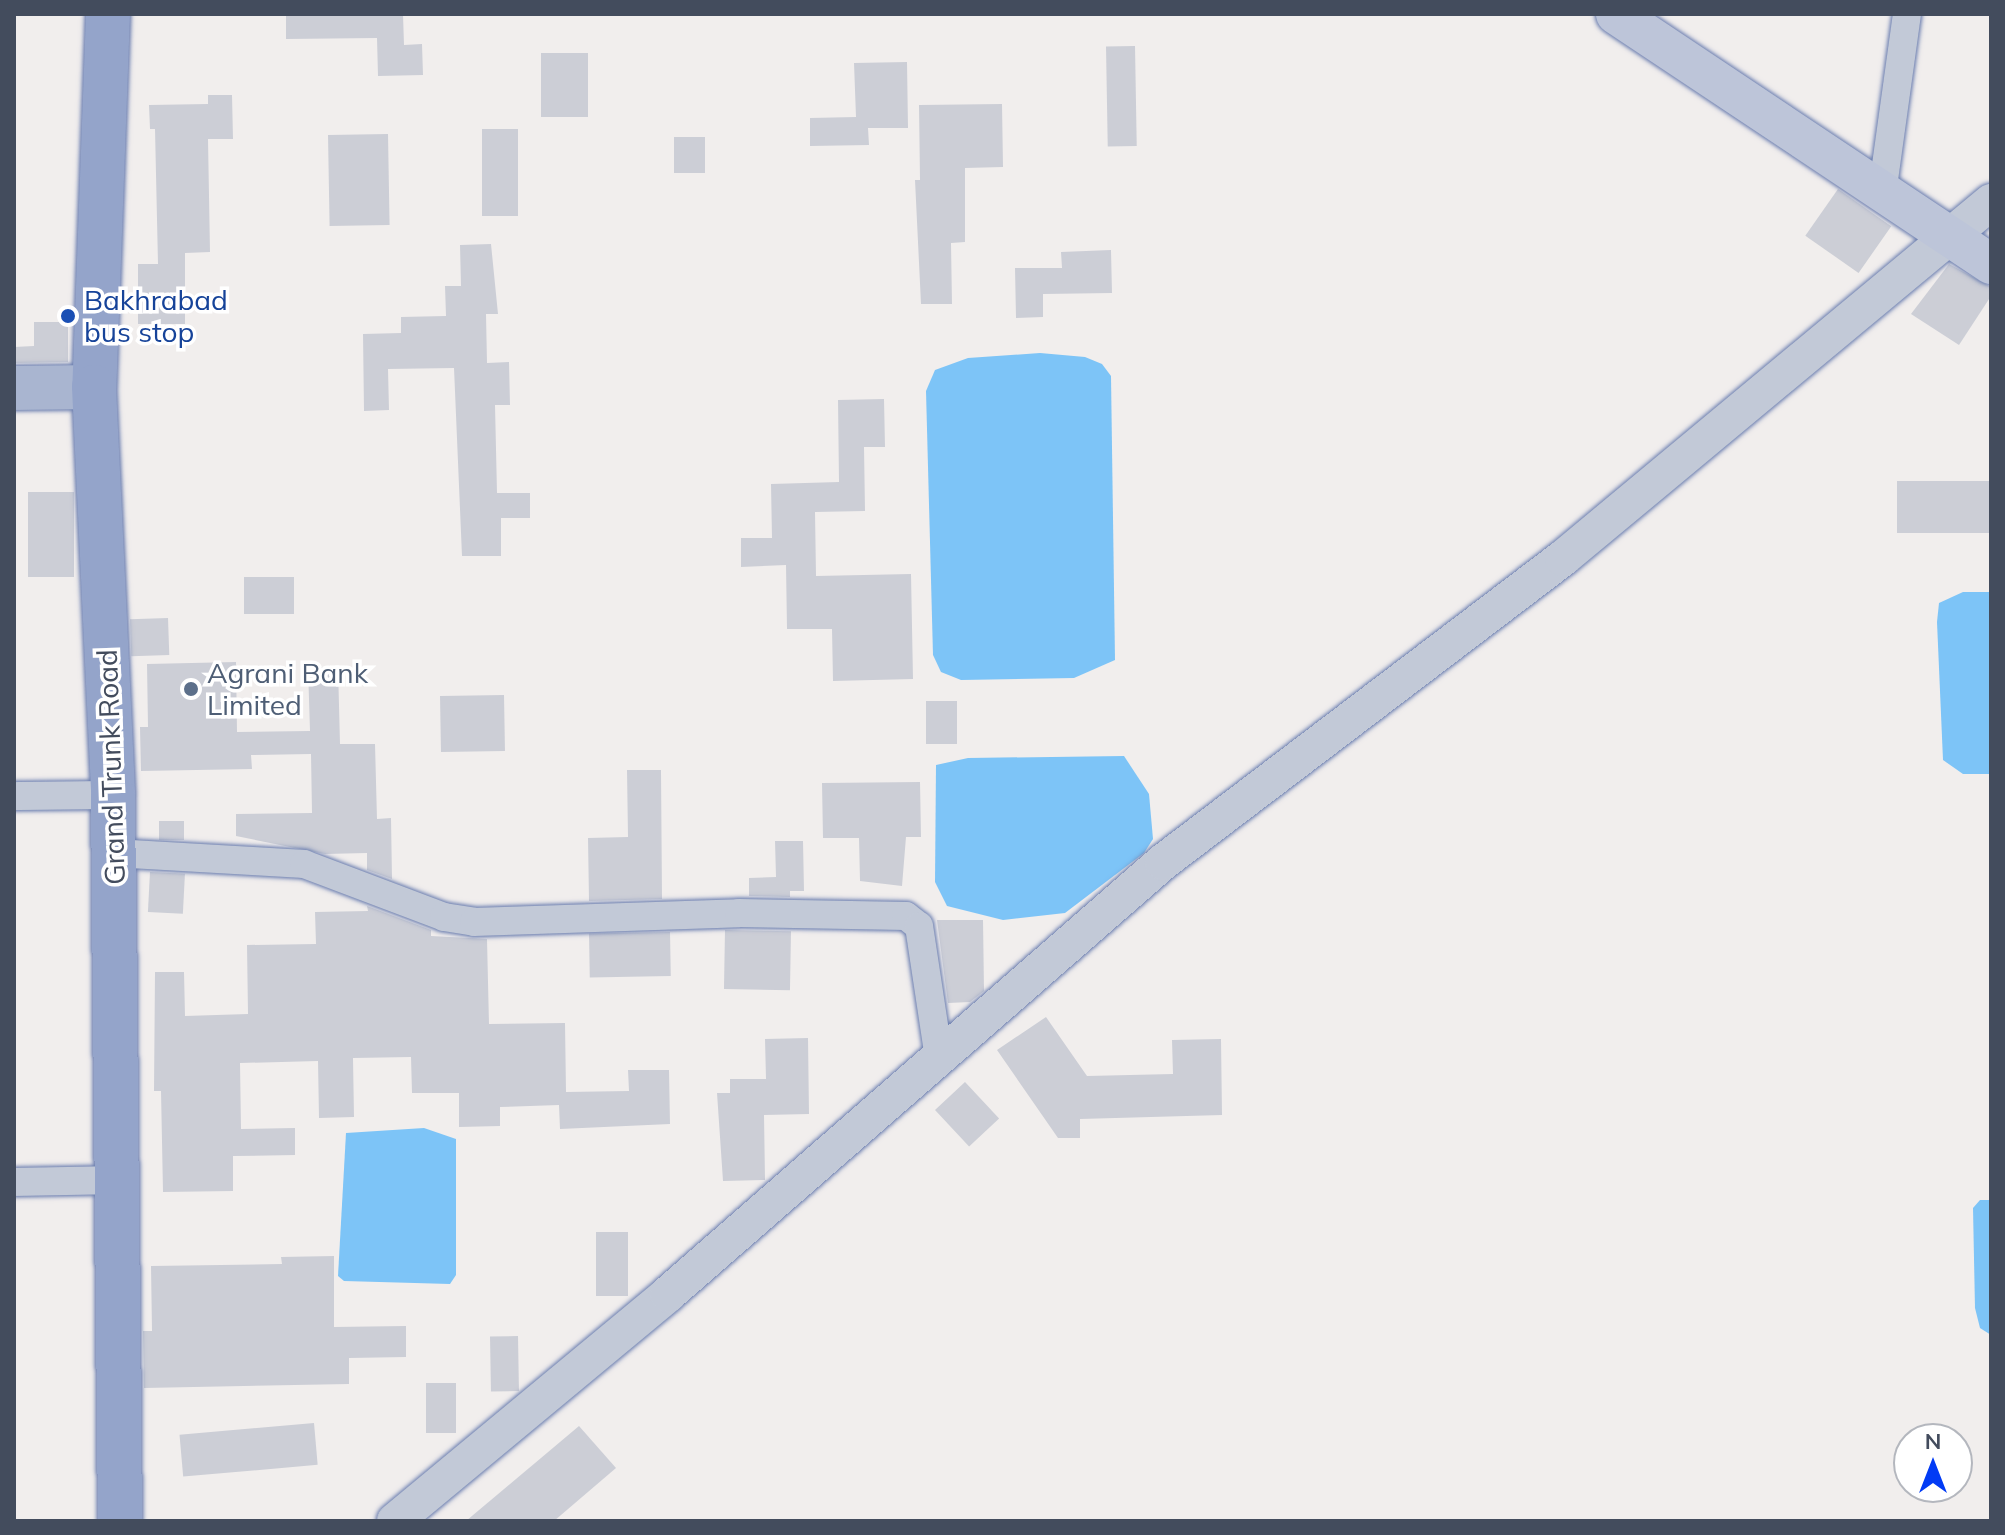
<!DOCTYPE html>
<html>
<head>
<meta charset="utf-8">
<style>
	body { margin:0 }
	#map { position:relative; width:2005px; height:1535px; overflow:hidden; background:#f1eeed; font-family:Mulish,sans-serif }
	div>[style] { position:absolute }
	.water>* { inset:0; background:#7dc4f7 }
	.building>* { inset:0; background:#ccced6; transform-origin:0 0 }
	.roads { filter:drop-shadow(0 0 2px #6a7daf) drop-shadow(0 0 2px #6a7daf) }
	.minor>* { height:28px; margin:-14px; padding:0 14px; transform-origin:14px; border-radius:14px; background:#c2c9d7 }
	.tertiary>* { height:36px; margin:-18px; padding:0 18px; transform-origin:18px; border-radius:18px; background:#c2c9d7 }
	.secondary>* { height:40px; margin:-20px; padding:0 20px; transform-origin:20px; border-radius:20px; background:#bdc5d9 }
	.primary>* { height:44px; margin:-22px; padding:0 22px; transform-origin:22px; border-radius:22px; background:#a9b5d0 }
	.trunk>* { height:44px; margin:-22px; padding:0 22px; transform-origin:22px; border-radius:22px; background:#94a4ca }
	.dots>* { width:22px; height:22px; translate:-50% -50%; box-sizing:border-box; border:4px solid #fff; border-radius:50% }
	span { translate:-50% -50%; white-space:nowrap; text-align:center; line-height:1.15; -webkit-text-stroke:7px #fff; paint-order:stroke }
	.transit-label { font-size:28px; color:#164399 }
	.left { translate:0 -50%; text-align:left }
	.service-label { font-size:28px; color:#4e5e75 }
	.street-label { font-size:28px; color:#434c5d }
	.frame { position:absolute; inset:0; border:16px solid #434c5d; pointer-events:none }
	.north { position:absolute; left:1893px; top:1423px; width:80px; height:80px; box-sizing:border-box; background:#fff; border:2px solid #b4b7be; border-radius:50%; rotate:0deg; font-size:22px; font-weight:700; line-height:32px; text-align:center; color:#434c5d }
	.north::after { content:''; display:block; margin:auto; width:28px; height:36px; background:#023bf5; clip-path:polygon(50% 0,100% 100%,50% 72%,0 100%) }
</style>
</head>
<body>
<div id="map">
	<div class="water">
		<div style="clip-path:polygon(1040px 353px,1085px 357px,1102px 364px,1111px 376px,1115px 660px,1074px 678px,961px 680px,941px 672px,933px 655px,926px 391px,935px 370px,968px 358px)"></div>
		<div style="clip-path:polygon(1963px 592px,1991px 592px,1991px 774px,1963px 774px,1943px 760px,1937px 622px,1939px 603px)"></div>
		<div style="clip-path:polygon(1124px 756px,1149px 794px,1153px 839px,1144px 853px,1065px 913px,1003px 920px,947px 906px,935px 882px,936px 765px,968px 758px)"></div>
		<div style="clip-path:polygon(424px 1128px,456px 1139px,456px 1275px,450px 1284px,344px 1281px,338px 1276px,346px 1133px)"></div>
		<div style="clip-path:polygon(1980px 1200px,1991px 1200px,1991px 1335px,1980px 1328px,1975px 1308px,1973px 1208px)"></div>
	</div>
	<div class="building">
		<div style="clip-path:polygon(286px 14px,403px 14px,404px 45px,422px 44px,423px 75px,378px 76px,377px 38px,286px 39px)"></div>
		<div style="left:1135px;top:46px;width:100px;height:29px;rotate:89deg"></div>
		<div style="left:541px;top:53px;width:47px;height:64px"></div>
		<div style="clip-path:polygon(907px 62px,908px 128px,868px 128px,869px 145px,810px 146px,810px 118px,856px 117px,854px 63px)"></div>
		<div style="clip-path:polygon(208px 95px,232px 95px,233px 139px,208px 139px,210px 252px,185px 253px,185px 324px,138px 324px,138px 264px,158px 264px,155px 129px,150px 129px,149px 105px,208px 104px)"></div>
		<div style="clip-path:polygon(1002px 104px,1003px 167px,965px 168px,965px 242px,951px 243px,952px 304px,921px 304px,915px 180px,920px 180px,919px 105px)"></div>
		<div style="left:482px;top:129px;width:36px;height:87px"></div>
		<div style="left:388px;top:134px;width:91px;height:60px;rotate:89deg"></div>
		<div style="left:674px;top:137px;width:31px;height:36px"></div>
		<div style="left:1838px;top:189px;width:65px;height:57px;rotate:35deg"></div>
		<div style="clip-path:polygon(491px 244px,498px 314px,486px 314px,487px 363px,509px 362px,510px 405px,495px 405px,497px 493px,530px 493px,530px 518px,501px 518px,501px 556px,462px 556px,454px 368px,388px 369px,389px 410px,364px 411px,363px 334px,401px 333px,401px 317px,446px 316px,445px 286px,461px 286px,460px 245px)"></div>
		<div style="clip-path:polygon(1111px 250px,1112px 293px,1043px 294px,1043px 317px,1016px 318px,1015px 268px,1062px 268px,1061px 252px)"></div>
		<div style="clip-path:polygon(1949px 264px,1991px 287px,1991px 296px,1959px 345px,1911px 314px)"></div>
		<div style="clip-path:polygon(34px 322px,68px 322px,68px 362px,14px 363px,14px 347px,34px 346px)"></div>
		<div style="clip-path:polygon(884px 399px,885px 447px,864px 447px,865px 511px,815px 512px,816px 576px,911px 574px,913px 679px,833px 681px,832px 629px,787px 629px,786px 565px,741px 567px,741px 538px,772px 538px,771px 484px,839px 482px,838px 400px)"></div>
		<div style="left:1991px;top:481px;width:52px;height:94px;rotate:90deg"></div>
		<div style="left:28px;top:492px;width:46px;height:85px"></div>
		<div style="left:244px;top:577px;width:50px;height:37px"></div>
		<div style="left:168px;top:618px;width:37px;height:38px;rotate:88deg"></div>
		<div style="clip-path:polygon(236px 662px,237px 732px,310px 731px,308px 667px,338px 667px,340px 744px,375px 744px,377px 819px,391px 818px,392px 879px,367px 870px,367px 853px,325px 854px,236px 836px,236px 814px,312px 813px,311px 754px,251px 755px,252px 769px,141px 771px,140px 727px,148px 727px,147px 664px)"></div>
		<div style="left:504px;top:695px;width:56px;height:64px;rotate:89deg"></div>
		<div style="left:926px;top:701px;width:31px;height:43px"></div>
		<div style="clip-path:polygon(627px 770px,661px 770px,662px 899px,589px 901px,588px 838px,628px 837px)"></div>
		<div style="clip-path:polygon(920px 782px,921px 837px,906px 837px,902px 886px,860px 881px,859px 838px,823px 838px,822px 783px)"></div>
		<div style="left:184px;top:821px;width:19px;height:25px;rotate:90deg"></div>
		<div style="clip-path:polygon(775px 841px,803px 841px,804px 891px,790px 891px,790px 897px,749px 896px,749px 878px,776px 877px)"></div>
		<div style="left:150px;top:872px;width:35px;height:40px;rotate:3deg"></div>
		<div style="clip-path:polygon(367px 906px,431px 930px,431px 936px,487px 939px,489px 1024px,565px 1023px,566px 1092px,629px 1091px,628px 1070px,669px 1070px,670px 1124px,560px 1129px,559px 1105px,500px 1107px,500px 1126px,459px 1127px,459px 1093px,412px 1093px,411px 1057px,353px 1058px,354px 1117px,319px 1118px,318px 1061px,240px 1063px,241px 1129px,295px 1128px,295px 1155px,233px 1156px,233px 1191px,163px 1192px,161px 1091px,154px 1091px,155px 972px,184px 972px,185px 1016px,248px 1014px,247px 945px,316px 944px,315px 912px,368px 911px)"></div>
		<div style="clip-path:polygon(937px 920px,983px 920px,984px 991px,970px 1002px,948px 1003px)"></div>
		<div style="left:725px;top:930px;width:66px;height:59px;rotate:1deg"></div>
		<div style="left:670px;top:932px;width:44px;height:81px;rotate:89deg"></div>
		<div style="clip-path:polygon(1046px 1017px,1087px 1076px,1173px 1074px,1172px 1040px,1221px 1039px,1222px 1115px,1080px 1119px,1080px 1138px,1058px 1138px,997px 1050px)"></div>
		<div style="clip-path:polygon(808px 1038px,809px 1114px,764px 1115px,765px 1180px,723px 1181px,717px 1093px,730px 1093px,730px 1079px,766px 1079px,765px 1039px)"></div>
		<div style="left:965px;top:1082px;width:50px;height:41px;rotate:47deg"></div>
		<div style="left:628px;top:1232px;width:64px;height:32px;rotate:90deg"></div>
		<div style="clip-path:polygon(334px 1256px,334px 1327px,406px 1326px,406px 1357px,349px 1358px,349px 1384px,144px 1388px,143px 1331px,152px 1331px,151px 1266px,282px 1264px,281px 1257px)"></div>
		<div style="left:518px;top:1336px;width:55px;height:28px;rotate:89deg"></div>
		<div style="left:426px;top:1383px;width:30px;height:50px"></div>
		<div style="left:314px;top:1423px;width:42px;height:135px;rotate:85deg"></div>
		<div style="clip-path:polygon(579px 1426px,616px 1468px,554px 1521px,466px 1521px)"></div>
	</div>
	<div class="roads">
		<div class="minor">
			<div style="left:1882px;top:194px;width:182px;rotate:-82.1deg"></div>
			<div style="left:14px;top:796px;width:99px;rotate:-0.6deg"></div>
			<div style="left:114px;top:853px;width:190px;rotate:3.3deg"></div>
			<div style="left:304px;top:864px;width:150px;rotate:20.7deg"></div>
			<div style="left:444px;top:917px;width:30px;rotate:9deg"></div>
			<div style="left:474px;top:922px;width:265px;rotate:-1.9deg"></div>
			<div style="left:739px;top:913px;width:167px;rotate:1deg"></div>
			<div style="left:906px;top:916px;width:16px;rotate:38deg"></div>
			<div style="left:919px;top:926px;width:134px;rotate:81.4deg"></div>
			<div style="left:14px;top:1182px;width:106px;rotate:-1.1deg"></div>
		</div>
		<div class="tertiary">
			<div style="left:395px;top:1521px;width:355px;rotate:-39.7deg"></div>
			<div style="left:668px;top:1294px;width:657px;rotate:-41.11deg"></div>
			<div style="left:1163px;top:862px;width:502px;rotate:-37.23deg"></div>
			<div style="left:1563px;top:558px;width:557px;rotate:-39.75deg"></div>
		</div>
		<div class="secondary">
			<div style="left:1616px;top:14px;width:451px;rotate:33.7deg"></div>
		</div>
		<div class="primary">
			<div style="left:14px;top:388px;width:80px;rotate:-0.7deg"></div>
		</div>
		<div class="trunk">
			<div style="left:108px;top:14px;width:373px;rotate:92.1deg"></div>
			<div style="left:94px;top:387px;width:408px;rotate:87.3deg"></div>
			<div style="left:113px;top:795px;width:726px;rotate:89.45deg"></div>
		</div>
	</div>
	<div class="dots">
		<div style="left:68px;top:316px;background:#1a4fb4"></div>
		<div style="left:191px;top:689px;background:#5c6f8a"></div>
	</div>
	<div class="transit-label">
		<span class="left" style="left:84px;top:316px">Bakhrabad<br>bus stop</span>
	</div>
	<div class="service-label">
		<span class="left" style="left:207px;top:689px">Agrani Bank<br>Limited</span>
	</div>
	<div class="street-label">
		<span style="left:111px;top:767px;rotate:-92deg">Grand Trunk Road</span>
	</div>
	<div class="frame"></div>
	<div class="north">N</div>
</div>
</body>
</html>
